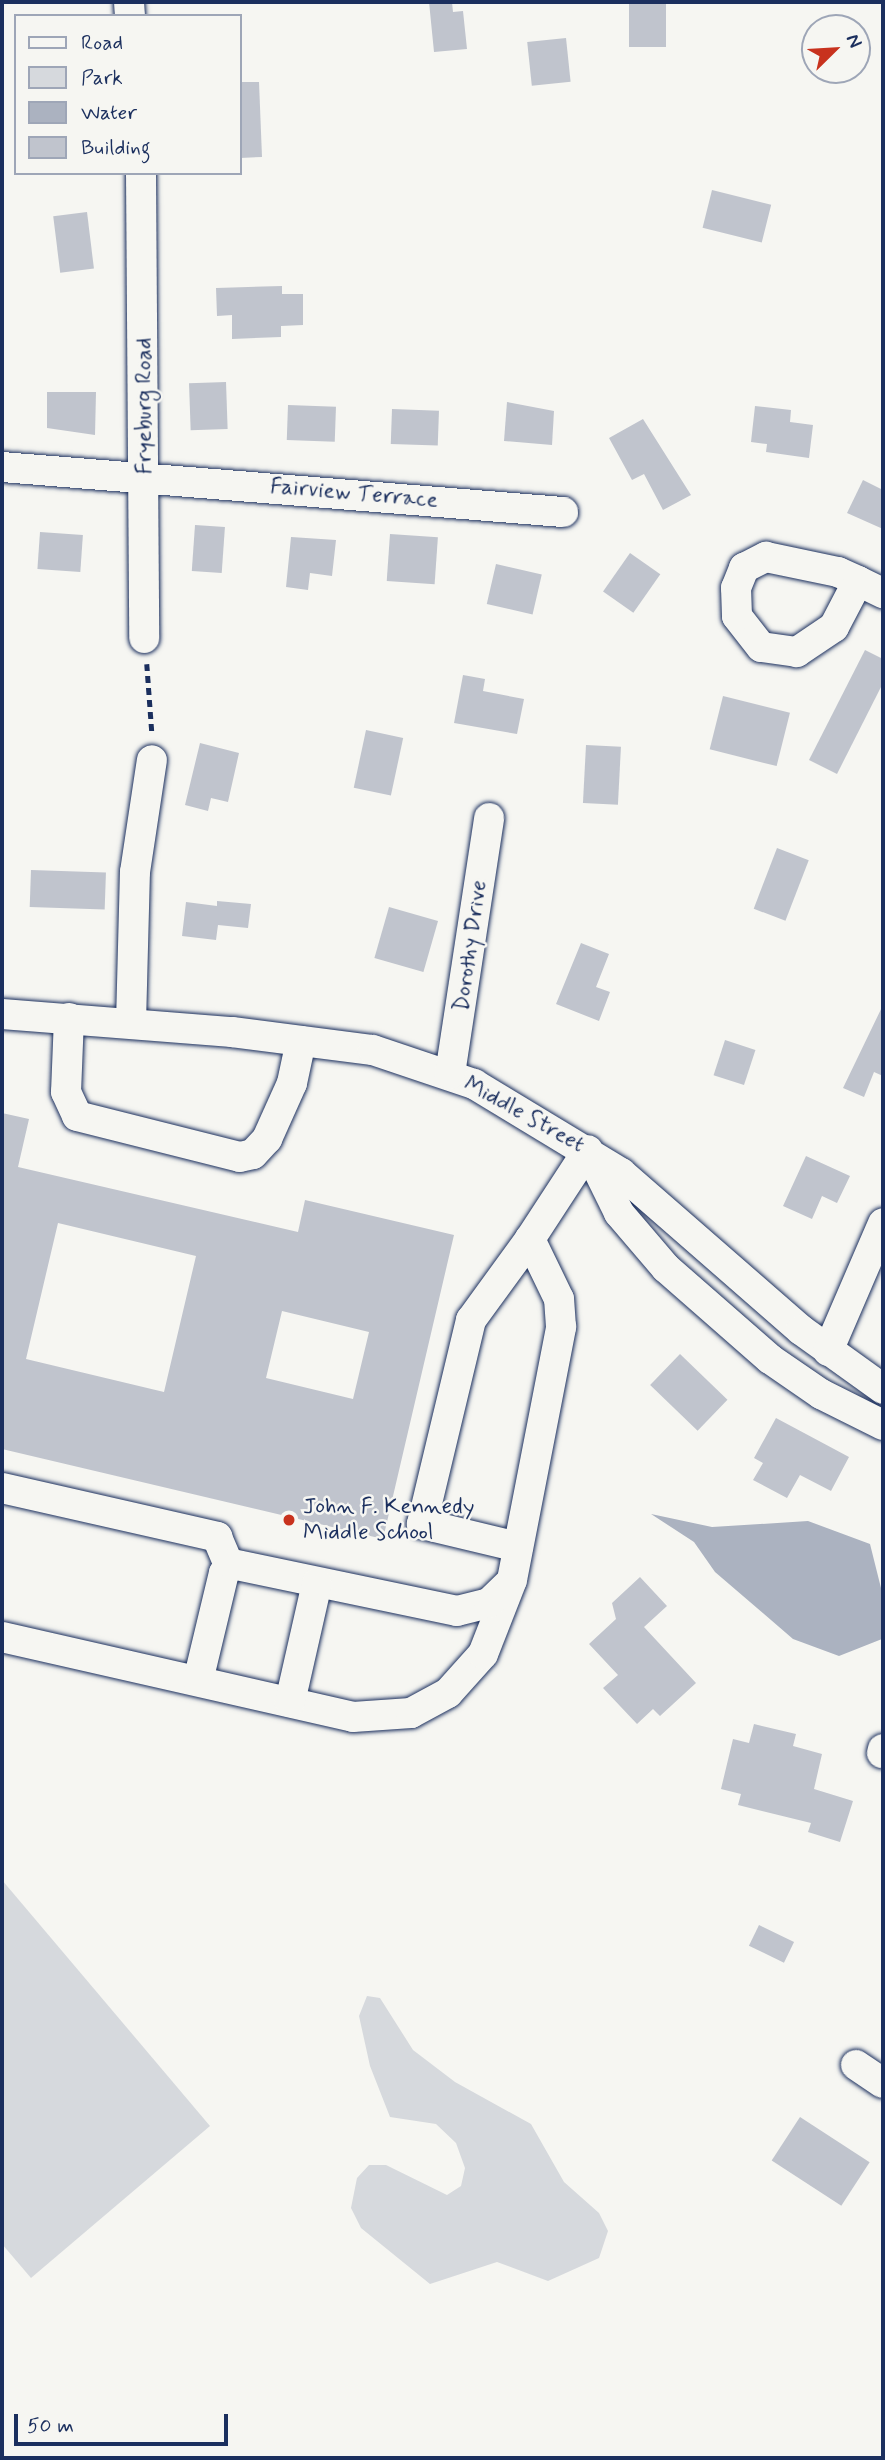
<!DOCTYPE html>
<html>
<head>
<meta charset="utf-8">
<style>
	body { margin:0 }
	#map { position:relative; width:885px; height:2460px; overflow:hidden; background:#f6f6f2; font-family:Mynerve,sans-serif }
	div>[style] { position:absolute }
	.green>* { inset:0; background:#d6d9dd }
	.water>* { inset:0; background:#abb2c0 }
	.building>* { inset:0; background:#c0c4cd; transform-origin:0 0 }
	.path>* { height:4.5px; margin-top:-2.25px; transform-origin:0; background:repeating-linear-gradient(90deg,#1b2f5e 0 7px,transparent 0 12px) }
	.roads { filter:drop-shadow(0 0 2px #1b2f5e) drop-shadow(0 0 2px #1b2f5e) }
	.minor>* { height:30px; margin:-15px; padding:0 15px; transform-origin:15px; border-radius:15px; background:#f6f6f2 }
	.dots>* { width:19px; height:19px; translate:-50% -50%; box-sizing:border-box; border:4px solid #f6f6f2; border-radius:50% }
	span { translate:-50% -50%; white-space:nowrap; text-align:center; line-height:1.15; -webkit-text-stroke:5px #f6f6f2; paint-order:stroke }
	.street-label { font-size:23px; color:#1b2f5e }
	.poi-label { font-size:23px; color:#1b2f5e }
	.left { translate:0 -50%; text-align:left }
	.frame { position:absolute; inset:0; border:4px solid #1b2f5e; pointer-events:none }
	.legend { position:absolute; left:14px; top:14px; width:228px; height:161px; box-sizing:border-box; background:#f6f6f2; border:2px solid #9ea6b7; margin:0; padding:9px 12px; list-style:none; font-size:21px; color:#1b2f5e }
	.legend li { display:flex; align-items:center; gap:14px; height:35px }
	.legend b { width:35px; border:2px solid #9ea6b7 }
	.north { position:absolute; left:801px; top:14px; width:70px; height:70px; box-sizing:border-box; background:#f6f6f2; border:2px solid #9ea6b7; border-radius:50%; rotate:66deg; font-size:19px; font-weight:700; line-height:28px; text-align:center; color:#1b2f5e }
	.north::after { content:''; display:block; margin:auto; width:24px; height:32px; background:#c8321e; clip-path:polygon(50% 0,100% 100%,50% 72%,0 100%) }
	.scale { position:absolute; left:14px; top:2414px; width:214px; height:32px; box-sizing:border-box; border:4px solid #1b2f5e; border-top:0; padding-left:9px; font-size:21px; line-height:24px; white-space:nowrap; color:#1b2f5e; -webkit-text-stroke:5px #f6f6f2; paint-order:stroke }
</style>
</head>
<body>
<div id="map">
	<div class="green">
		<div style="clip-path:polygon(2px 1880px,210px 2126px,31px 2278px,2px 2244px)"></div>
		<div style="clip-path:polygon(367px 1996px,380px 1998px,413px 2050px,455px 2082px,531px 2124px,564px 2182px,599px 2213px,608px 2231px,599px 2258px,548px 2281px,497px 2262px,430px 2284px,361px 2228px,351px 2208px,357px 2178px,369px 2165px,386px 2165px,447px 2195px,461px 2186px,465px 2168px,456px 2143px,436px 2124px,390px 2117px,370px 2066px,359px 2016px)"></div>
	</div>
	<div class="water">
		<div style="clip-path:polygon(651px 1514px,712px 1527px,808px 1521px,870px 1544px,882px 1592px,882px 1639px,839px 1656px,793px 1639px,715px 1572px,694px 1542px)"></div>
	</div>
	<div class="building">
		<div style="clip-path:polygon(429px 2px,452px 2px,453px 12px,463px 11px,467px 49px,434px 52px)"></div>
		<div style="left:629px;top:2px;width:37px;height:45px"></div>
		<div style="left:566px;top:38px;width:44px;height:39px;rotate:84deg"></div>
		<div style="clip-path:polygon(240px 82px,259px 82px,262px 157px,240px 158px)"></div>
		<div style="left:712px;top:190px;width:61px;height:39px;rotate:14deg"></div>
		<div style="left:87px;top:212px;width:57px;height:34px;rotate:83deg"></div>
		<div style="clip-path:polygon(282px 286px,282px 294px,303px 294px,303px 325px,281px 326px,281px 337px,232px 339px,232px 315px,217px 316px,216px 288px)"></div>
		<div style="left:226px;top:382px;width:47px;height:37px;rotate:88deg"></div>
		<div style="clip-path:polygon(47px 392px,96px 392px,95px 435px,47px 428px)"></div>
		<div style="clip-path:polygon(507px 402px,554px 411px,552px 445px,504px 441px)"></div>
		<div style="left:288px;top:405px;width:48px;height:35px;rotate:2deg"></div>
		<div style="clip-path:polygon(755px 406px,791px 410px,790px 422px,813px 425px,809px 458px,766px 452px,767px 444px,751px 442px)"></div>
		<div style="left:392px;top:409px;width:47px;height:35px;rotate:2deg"></div>
		<div style="clip-path:polygon(643px 419px,691px 495px,663px 510px,644px 474px,632px 480px,609px 438px)"></div>
		<div style="clip-path:polygon(863px 480px,883px 490px,883px 529px,847px 513px)"></div>
		<div style="left:195px;top:525px;width:30px;height:46px;rotate:4deg"></div>
		<div style="left:40px;top:532px;width:43px;height:37px;rotate:4deg"></div>
		<div style="left:390px;top:534px;width:48px;height:47px;rotate:4deg"></div>
		<div style="clip-path:polygon(291px 537px,336px 540px,332px 576px,310px 573px,308px 590px,286px 587px)"></div>
		<div style="left:630px;top:553px;width:37px;height:47px;rotate:35deg"></div>
		<div style="left:496px;top:564px;width:47px;height:41px;rotate:13deg"></div>
		<div style="clip-path:polygon(865px 650px,883px 659px,883px 683px,837px 774px,809px 760px)"></div>
		<div style="clip-path:polygon(463px 675px,485px 679px,483px 691px,524px 699px,517px 734px,454px 723px)"></div>
		<div style="left:723px;top:696px;width:69px;height:55px;rotate:14deg"></div>
		<div style="left:366px;top:730px;width:38px;height:59px;rotate:12deg"></div>
		<div style="clip-path:polygon(200px 743px,239px 753px,228px 802px,211px 798px,208px 811px,185px 805px)"></div>
		<div style="left:586px;top:745px;width:35px;height:58px;rotate:3deg"></div>
		<div style="left:777px;top:848px;width:34px;height:65px;rotate:21deg"></div>
		<div style="left:31px;top:870px;width:75px;height:37px;rotate:2deg"></div>
		<div style="clip-path:polygon(217px 901px,251px 904px,248px 928px,218px 925px,216px 940px,182px 936px,186px 902px,217px 906px)"></div>
		<div style="left:389px;top:907px;width:51px;height:53px;rotate:16deg"></div>
		<div style="clip-path:polygon(581px 943px,609px 954px,596px 987px,610px 992px,599px 1021px,556px 1004px)"></div>
		<div style="clip-path:polygon(883px 1005px,883px 1076px,874px 1072px,864px 1097px,843px 1088px)"></div>
		<div style="left:725px;top:1040px;width:32px;height:37px;rotate:18deg"></div>
		<div style="clip-path:polygon(evenodd,2px 1113px,29px 1119px,18px 1167px,298px 1232px,305px 1200px,454px 1235px,383px 1539px,2px 1449px,2px 1113px,58px 1223px,196px 1256px,164px 1392px,26px 1359px,58px 1223px,2px 1113px,282px 1311px,369px 1332px,353px 1399px,266px 1378px,282px 1311px)"></div>
		<div style="clip-path:polygon(806px 1156px,850px 1176px,837px 1203px,822px 1196px,812px 1219px,783px 1206px)"></div>
		<div style="left:680px;top:1354px;width:66px;height:43px;rotate:44deg"></div>
		<div style="clip-path:polygon(776px 1418px,849px 1457px,831px 1491px,800px 1475px,787px 1498px,753px 1480px,763px 1463px,754px 1458px)"></div>
		<div style="clip-path:polygon(640px 1577px,667px 1606px,644px 1627px,696px 1683px,660px 1716px,653px 1709px,637px 1724px,603px 1688px,618px 1675px,589px 1644px,616px 1619px,612px 1603px)"></div>
		<div style="clip-path:polygon(754px 1724px,796px 1734px,793px 1746px,822px 1754px,814px 1789px,853px 1801px,840px 1842px,808px 1832px,811px 1823px,738px 1805px,741px 1794px,721px 1789px,733px 1739px,749px 1743px)"></div>
		<div style="left:759px;top:1925px;width:39px;height:23px;rotate:26deg"></div>
		<div style="left:800px;top:2117px;width:83px;height:52px;rotate:33deg"></div>
	</div>
	<div class="path">
		<div style="left:147px;top:664px;width:68px;rotate:85.8deg"></div>
	</div>
	<div class="roads">
		<div class="minor">
			<div style="left:129px;top:2px;width:14px;rotate:86deg"></div>
			<div style="left:141px;top:173px;width:465px;rotate:89.6deg"></div>
			<div style="left:2px;top:467px;width:563px;rotate:4.59deg"></div>
			<div style="left:858px;top:581px;width:52px;rotate:117.6deg"></div>
			<div style="left:834px;top:627px;width:45px;rotate:146deg"></div>
			<div style="left:797px;top:652px;width:36px;rotate:-172deg"></div>
			<div style="left:761px;top:647px;width:39px;rotate:-128deg"></div>
			<div style="left:737px;top:616px;width:28px;rotate:-92deg"></div>
			<div style="left:736px;top:588px;width:22px;rotate:-68deg"></div>
			<div style="left:744px;top:568px;width:25px;rotate:-27deg"></div>
			<div style="left:766px;top:557px;width:74px;rotate:11.8deg"></div>
			<div style="left:838px;top:572px;width:22px;rotate:24deg"></div>
			<div style="left:858px;top:581px;width:28px;rotate:26deg"></div>
			<div style="left:2px;top:1014px;width:231px;rotate:4.5deg"></div>
			<div style="left:232px;top:1032px;width:142px;rotate:7.3deg"></div>
			<div style="left:373px;top:1050px;width:107px;rotate:18.6deg"></div>
			<div style="left:474px;top:1084px;width:172px;rotate:31.2deg"></div>
			<div style="left:621px;top:1173px;width:239px;rotate:41.1deg"></div>
			<div style="left:801px;top:1330px;width:101px;rotate:35.7deg"></div>
			<div style="left:69px;top:1018px;width:74px;rotate:92.3deg"></div>
			<div style="left:66px;top:1092px;width:26px;rotate:65deg"></div>
			<div style="left:77px;top:1116px;width:168px;rotate:14.1deg"></div>
			<div style="left:240px;top:1157px;width:13px;rotate:-13deg"></div>
			<div style="left:253px;top:1154px;width:21px;rotate:-47deg"></div>
			<div style="left:267px;top:1139px;width:61px;rotate:-65.9deg"></div>
			<div style="left:292px;top:1083px;width:43px;rotate:-77.9deg"></div>
			<div style="left:131px;top:1023px;width:151px;rotate:-88.5deg"></div>
			<div style="left:135px;top:872px;width:113px;rotate:-81.4deg"></div>
			<div style="left:450px;top:1074px;width:259px;rotate:-81.3deg"></div>
			<div style="left:590px;top:1154px;width:66px;rotate:63.8deg"></div>
			<div style="left:619px;top:1213px;width:72px;rotate:49.5deg"></div>
			<div style="left:666px;top:1268px;width:138px;rotate:41.2deg"></div>
			<div style="left:770px;top:1359px;width:62px;rotate:34.5deg"></div>
			<div style="left:821px;top:1394px;width:69px;rotate:26.6deg"></div>
			<div style="left:828px;top:1351px;width:139px;rotate:-66.7deg"></div>
			<div style="left:2px;top:1488px;width:221px;rotate:12.8deg"></div>
			<div style="left:217px;top:1537px;width:30px;rotate:67deg"></div>
			<div style="left:518px;top:1547px;width:99px;rotate:-166.5deg"></div>
			<div style="left:422px;top:1524px;width:210px;rotate:-76.5deg"></div>
			<div style="left:471px;top:1320px;width:100px;rotate:-53.9deg"></div>
			<div style="left:2px;top:1637px;width:360px;rotate:12.8deg"></div>
			<div style="left:353px;top:1717px;width:58px;rotate:-3.9deg"></div>
			<div style="left:411px;top:1713px;width:42px;rotate:-28.4deg"></div>
			<div style="left:448px;top:1693px;width:52px;rotate:-48.1deg"></div>
			<div style="left:483px;top:1654px;width:79px;rotate:-68.6deg"></div>
			<div style="left:512px;top:1580px;width:258px;rotate:-79deg"></div>
			<div style="left:561px;top:1327px;width:28px;rotate:-94deg"></div>
			<div style="left:559px;top:1299px;width:67px;rotate:-115.8deg"></div>
			<div style="left:530px;top:1239px;width:106px;rotate:-56.9deg"></div>
			<div style="left:198px;top:1681px;width:111px;rotate:-76.5deg"></div>
			<div style="left:224px;top:1573px;width:12px;rotate:-48deg"></div>
			<div style="left:232px;top:1564px;width:230px;rotate:11.8deg"></div>
			<div style="left:457px;top:1611px;width:33px;rotate:-14deg"></div>
			<div style="left:489px;top:1603px;width:29px;rotate:-44deg"></div>
			<div style="left:290px;top:1702px;width:122px;rotate:-77.2deg"></div>
			<div style="left:882px;top:1753px;width:4px;rotate:-76deg"></div>
			<div style="left:856px;top:2065px;width:32px;rotate:34deg"></div>
		</div>
	</div>
	<div class="dots">
		<div style="left:289px;top:1520px;background:#c8321e"></div>
	</div>
	<div class="street-label">
		<span style="left:145px;top:406px;rotate:-90deg">Fryeburg Road</span>
		<span style="left:354px;top:494px;rotate:5deg">Fairview Terrace</span>
		<span style="left:471px;top:946px;rotate:-82deg">Dorothy Drive</span>
		<span style="left:524px;top:1115px;rotate:29deg">Middle Street</span>
	</div>
	<div class="poi-label">
		<span class="left" style="left:303px;top:1520px">John F. Kennedy<br>Middle School</span>
	</div>
	<div class="frame"></div>
	<ul class="legend">
	<li><b style="height:9px;background:#f6f6f2"></b>Road</li>
	<li><b style="height:19px;background:#d6d9dd"></b>Park</li>
	<li><b style="height:19px;background:#abb2c0"></b>Water</li>
	<li><b style="height:19px;background:#c0c4cd"></b>Building</li>
	</ul>
	<div class="north">N</div>
	<div class="scale">50 m</div>
</div>
</body>
</html>
